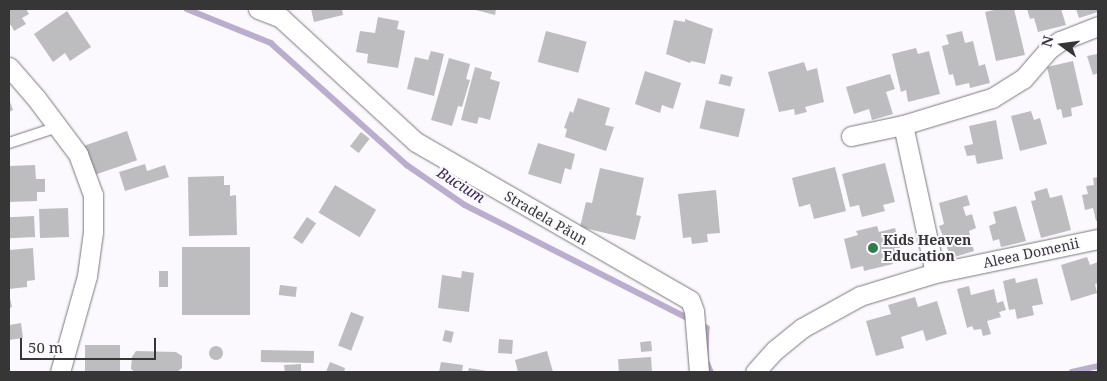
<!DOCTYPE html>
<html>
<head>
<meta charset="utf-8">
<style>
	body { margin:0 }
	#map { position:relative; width:1107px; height:381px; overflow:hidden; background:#fbf9fd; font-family:"Noto Serif",serif }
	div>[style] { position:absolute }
	.stream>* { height:5.5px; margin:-2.75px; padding:0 2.75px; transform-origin:2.75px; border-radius:2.75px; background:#baadcd }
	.building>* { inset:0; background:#bdbcbf; transform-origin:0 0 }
	.round { border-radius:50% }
	.roads { filter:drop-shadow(0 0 1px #79787b) drop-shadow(0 0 1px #79787b) }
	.lane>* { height:10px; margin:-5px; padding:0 5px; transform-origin:5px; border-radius:5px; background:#fff }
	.street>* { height:19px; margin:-9.5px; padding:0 9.5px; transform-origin:9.5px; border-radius:9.5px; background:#fff }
	.dots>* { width:14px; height:14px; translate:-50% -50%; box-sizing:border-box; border:2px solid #fbf9fd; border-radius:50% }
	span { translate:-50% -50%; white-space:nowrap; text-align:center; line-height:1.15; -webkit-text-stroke:4px #fbf9fd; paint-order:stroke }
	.street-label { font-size:14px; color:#363637 }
	.poi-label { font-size:14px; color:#363637; font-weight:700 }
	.left { translate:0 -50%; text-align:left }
	.water-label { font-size:15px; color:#3c2854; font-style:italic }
	.frame { position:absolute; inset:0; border:10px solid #363637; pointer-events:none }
	.north { position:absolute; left:1037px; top:20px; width:50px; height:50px; -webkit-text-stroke:4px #fbf9fd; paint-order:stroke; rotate:284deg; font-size:14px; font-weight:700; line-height:20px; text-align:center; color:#363637 }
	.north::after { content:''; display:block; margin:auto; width:18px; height:22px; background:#363637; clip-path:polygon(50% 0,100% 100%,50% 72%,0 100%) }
	.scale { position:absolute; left:20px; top:338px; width:136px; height:22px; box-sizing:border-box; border:2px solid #363637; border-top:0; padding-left:6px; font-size:15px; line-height:18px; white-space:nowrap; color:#363637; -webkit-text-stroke:4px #fbf9fd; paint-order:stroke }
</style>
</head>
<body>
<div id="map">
	<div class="stream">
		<div style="left:187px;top:9px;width:91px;rotate:22deg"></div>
		<div style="left:271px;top:43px;width:183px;rotate:41.9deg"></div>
		<div style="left:407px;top:165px;width:70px;rotate:34.6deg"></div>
		<div style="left:465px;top:205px;width:252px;rotate:26.9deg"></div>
		<div style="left:698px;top:323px;width:10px;rotate:29deg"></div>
		<div style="left:707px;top:328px;width:32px;rotate:92deg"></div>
		<div style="left:706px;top:360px;width:13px;rotate:67deg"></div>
		<div style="left:1072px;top:372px;width:27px;rotate:-13deg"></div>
	</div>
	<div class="building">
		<div style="clip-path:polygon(9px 9px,26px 9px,29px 14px,22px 18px,26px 24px,14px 31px,11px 25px,9px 26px)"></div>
		<div style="clip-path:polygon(311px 9px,342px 9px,343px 15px,314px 22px)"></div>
		<div style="clip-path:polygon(472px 9px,496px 9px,495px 15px)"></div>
		<div style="clip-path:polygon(999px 9px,1014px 9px,1025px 55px,996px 61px,985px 12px)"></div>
		<div style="clip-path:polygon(1027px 9px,1061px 9px,1066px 25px,1038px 32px,1034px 18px,1030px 19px)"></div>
		<div style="clip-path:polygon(1076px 9px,1098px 9px,1098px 12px,1079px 18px)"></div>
		<div style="clip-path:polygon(67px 11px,91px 47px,70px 61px,65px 53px,53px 62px,34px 34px)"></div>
		<div style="clip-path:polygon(378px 17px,399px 21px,397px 29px,405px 31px,398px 68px,367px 63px,368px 54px,356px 52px,360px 31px,375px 33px)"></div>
		<div style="clip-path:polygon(685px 19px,713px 29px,705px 64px,691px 61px,690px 63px,666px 54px,674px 20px,685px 22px)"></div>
		<div style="left:546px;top:31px;width:42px;height:32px;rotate:15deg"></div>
		<div style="clip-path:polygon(962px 31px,965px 43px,973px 41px,979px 66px,985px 64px,990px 83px,970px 88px,969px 83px,956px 86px,953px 74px,949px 75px,942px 46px,949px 44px,946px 35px)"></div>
		<div style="clip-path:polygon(916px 48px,918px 54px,929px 51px,940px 94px,908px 102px,906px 90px,901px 92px,892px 54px)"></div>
		<div style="clip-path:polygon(431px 51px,444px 54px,434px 96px,407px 89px,415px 57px,428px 60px)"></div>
		<div style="clip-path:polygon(1097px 54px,1098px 73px,1093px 75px,1087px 56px)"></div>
		<div style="clip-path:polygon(449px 58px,470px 64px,466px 79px,470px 80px,462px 107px,458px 106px,452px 126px,431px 120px)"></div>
		<div style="clip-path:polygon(1073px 61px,1083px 105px,1071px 108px,1072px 116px,1063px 118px,1061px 109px,1057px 110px,1047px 67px)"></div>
		<div style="clip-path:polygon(804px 62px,807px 71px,817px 68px,824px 102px,805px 107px,807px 112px,795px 115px,794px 109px,779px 112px,768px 72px)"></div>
		<div style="clip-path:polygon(475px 67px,492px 72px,490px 79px,500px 82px,490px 120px,479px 117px,477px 124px,461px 120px)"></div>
		<div style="clip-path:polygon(645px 71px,681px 83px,673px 109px,662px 105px,660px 113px,635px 104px)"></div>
		<div style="left:721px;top:74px;width:12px;height:10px;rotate:14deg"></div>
		<div style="clip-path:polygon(890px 74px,895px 89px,886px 92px,893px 114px,872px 120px,869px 109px,854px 114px,846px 87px)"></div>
		<div style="clip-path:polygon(578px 98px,610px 108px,605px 125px,614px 127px,606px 151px,565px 137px,567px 129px,564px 128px,570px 111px,573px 113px)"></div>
		<div style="clip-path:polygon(9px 99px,13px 110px,9px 112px)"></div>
		<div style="left:706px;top:100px;width:40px;height:29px;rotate:13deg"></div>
		<div style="clip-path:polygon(1031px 111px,1034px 120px,1040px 118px,1047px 144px,1020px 151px,1011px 116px)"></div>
		<div style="clip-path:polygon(996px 120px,1003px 159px,977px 164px,975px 155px,967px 156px,964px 146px,973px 144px,969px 126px)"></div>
		<div style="left:127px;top:131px;width:31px;height:46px;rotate:71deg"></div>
		<div style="left:361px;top:132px;width:11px;height:18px;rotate:38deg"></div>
		<div style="clip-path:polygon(538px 143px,575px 154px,571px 170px,565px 168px,561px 184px,528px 174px)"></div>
		<div style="clip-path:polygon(885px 163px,895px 202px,883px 205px,885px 211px,862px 217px,859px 205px,850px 207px,842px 174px)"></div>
		<div style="clip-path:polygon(145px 164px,147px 171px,165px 165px,169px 177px,125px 191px,119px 172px)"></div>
		<div style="clip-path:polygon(35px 165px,36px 179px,45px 179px,45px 192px,37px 192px,37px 201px,9px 202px,9px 166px)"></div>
		<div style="clip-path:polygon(835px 167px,846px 211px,814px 219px,810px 204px,799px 207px,792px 178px)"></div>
		<div style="clip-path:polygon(600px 168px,644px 178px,636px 215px,641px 216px,635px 240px,580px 227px,586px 202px,592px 203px)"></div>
		<div style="clip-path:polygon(224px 176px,224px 185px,230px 185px,230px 196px,236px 195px,237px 235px,189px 236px,188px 177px)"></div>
		<div style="clip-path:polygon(1098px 177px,1098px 220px,1096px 221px,1093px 208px,1085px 210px,1082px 195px,1088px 194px,1086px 186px,1094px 185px,1093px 178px)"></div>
		<div style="left:335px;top:185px;width:48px;height:32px;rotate:31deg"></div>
		<div style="clip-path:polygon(1047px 188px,1050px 198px,1062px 195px,1071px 230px,1041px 238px,1031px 201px,1036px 200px,1034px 192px)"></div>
		<div style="clip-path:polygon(716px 190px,720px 233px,707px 234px,708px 242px,692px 244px,691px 237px,683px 238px,678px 194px)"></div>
		<div style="clip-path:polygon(967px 195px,970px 205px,963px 207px,966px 216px,972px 214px,976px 228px,969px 231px,974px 251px,951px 258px,939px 226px,944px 224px,939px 203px)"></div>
		<div style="clip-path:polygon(1016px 206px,1026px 241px,1001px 247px,999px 239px,993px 241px,989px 226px,996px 223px,993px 212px)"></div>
		<div style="left:68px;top:208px;width:29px;height:29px;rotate:88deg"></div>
		<div style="left:34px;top:216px;width:21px;height:25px;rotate:87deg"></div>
		<div style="left:307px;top:217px;width:11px;height:25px;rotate:34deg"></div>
		<div style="clip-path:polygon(877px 226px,879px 232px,895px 228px,902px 256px,892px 259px,893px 264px,864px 271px,863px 266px,851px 269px,844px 239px,858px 235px,856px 231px)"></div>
		<div style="left:182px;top:247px;width:68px;height:68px"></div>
		<div style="clip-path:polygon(33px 248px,35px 280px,27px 281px,27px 287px,9px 289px,9px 250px)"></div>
		<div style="clip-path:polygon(1087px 257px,1090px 265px,1098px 262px,1098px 283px,1095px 284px,1097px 293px,1071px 301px,1061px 265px)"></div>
		<div style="left:159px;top:271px;width:9px;height:16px"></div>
		<div style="clip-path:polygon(462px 271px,474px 273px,469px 312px,438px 308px,442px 275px,461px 278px)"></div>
		<div style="clip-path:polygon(1015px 278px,1016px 283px,1037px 278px,1043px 304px,1032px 306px,1034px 315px,1017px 319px,1015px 309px,1009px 310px,1003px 281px)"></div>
		<div style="left:280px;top:285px;width:17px;height:10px;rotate:7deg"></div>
		<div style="clip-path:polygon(969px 286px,971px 295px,994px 289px,997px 303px,1003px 301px,1006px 310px,999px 312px,1001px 317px,987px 321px,991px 334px,983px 336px,981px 329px,974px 330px,972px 326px,967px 328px,957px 289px)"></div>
		<div style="clip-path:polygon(9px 294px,12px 307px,9px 308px)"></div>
		<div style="clip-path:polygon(915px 297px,918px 307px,937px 301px,947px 334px,926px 341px,923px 330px,901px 337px,904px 348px,876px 356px,866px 321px,891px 314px,888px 305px)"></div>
		<div style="left:351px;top:312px;width:14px;height:36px;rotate:21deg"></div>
		<div style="clip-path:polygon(21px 323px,23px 338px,9px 340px,9px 325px)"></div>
		<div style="left:445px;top:330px;width:9px;height:11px;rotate:13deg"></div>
		<div style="left:499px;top:339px;width:14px;height:14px;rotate:4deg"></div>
		<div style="left:651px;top:341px;width:10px;height:11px;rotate:84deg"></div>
		<div style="left:85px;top:345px;width:35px;height:26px"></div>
		<div class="round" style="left:209px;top:346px;width:14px;height:14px"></div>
		<div style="left:261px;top:350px;width:53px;height:12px;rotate:1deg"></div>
		<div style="clip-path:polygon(136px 351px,176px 352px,182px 356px,182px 368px,177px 372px,135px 372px,131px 369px,132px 357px)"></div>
		<div style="clip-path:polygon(547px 351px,553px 372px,518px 372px,515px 360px)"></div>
		<div style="left:651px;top:357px;width:15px;height:33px;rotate:86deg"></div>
		<div style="clip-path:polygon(330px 362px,345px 368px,344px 372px,326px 372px)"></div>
		<div style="clip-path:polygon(441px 362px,463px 365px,462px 372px,439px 372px)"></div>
		<div style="clip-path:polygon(301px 364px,301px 372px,285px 372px,284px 365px)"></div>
		<div style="clip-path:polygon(469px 368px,487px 371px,487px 372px,468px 372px)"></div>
	</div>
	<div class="roads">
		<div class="lane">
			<div style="left:9px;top:143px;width:52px;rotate:-18.1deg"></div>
		</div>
		<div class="street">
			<div style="left:258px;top:9px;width:25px;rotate:21deg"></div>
			<div style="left:281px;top:18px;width:183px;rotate:42.6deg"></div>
			<div style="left:416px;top:142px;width:316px;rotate:30deg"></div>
			<div style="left:690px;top:300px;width:12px;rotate:70deg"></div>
			<div style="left:694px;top:311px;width:61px;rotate:85.3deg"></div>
			<div style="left:9px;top:67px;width:41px;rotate:48.9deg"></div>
			<div style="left:36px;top:98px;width:70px;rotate:53.1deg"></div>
			<div style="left:78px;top:154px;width:44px;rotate:69.9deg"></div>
			<div style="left:93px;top:195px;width:37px;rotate:90deg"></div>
			<div style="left:93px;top:232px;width:44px;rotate:97.8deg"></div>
			<div style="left:87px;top:276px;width:100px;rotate:105.7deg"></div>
			<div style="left:903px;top:125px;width:151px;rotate:77.8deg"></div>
			<div style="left:851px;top:136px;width:53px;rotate:-11.9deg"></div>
			<div style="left:903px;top:125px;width:93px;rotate:-16.9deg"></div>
			<div style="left:992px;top:98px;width:36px;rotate:-32deg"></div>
			<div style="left:1023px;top:79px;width:40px;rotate:-49deg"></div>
			<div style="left:1049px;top:49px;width:14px;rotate:-36deg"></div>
			<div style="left:1060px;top:41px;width:41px;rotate:-21.5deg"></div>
			<div style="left:755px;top:372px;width:30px;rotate:-48deg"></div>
			<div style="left:775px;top:350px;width:35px;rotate:-39deg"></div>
			<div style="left:802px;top:328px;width:66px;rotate:-28.9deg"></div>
			<div style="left:860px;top:296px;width:78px;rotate:-17deg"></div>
			<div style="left:935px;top:273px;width:167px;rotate:-11.8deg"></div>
		</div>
	</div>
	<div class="dots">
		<div style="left:873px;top:248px;background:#2f7c4b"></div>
	</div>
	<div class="street-label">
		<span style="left:546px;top:218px;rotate:30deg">Stradela Păun</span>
		<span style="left:1031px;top:253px;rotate:-12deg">Aleea Domenii</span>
	</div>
	<div class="poi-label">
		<span class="left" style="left:883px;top:248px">Kids Heaven<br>Education</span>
	</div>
	<div class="water-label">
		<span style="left:461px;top:185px;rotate:32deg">Bucium</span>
	</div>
	<div class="frame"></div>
	<div class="north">N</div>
	<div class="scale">50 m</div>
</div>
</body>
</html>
